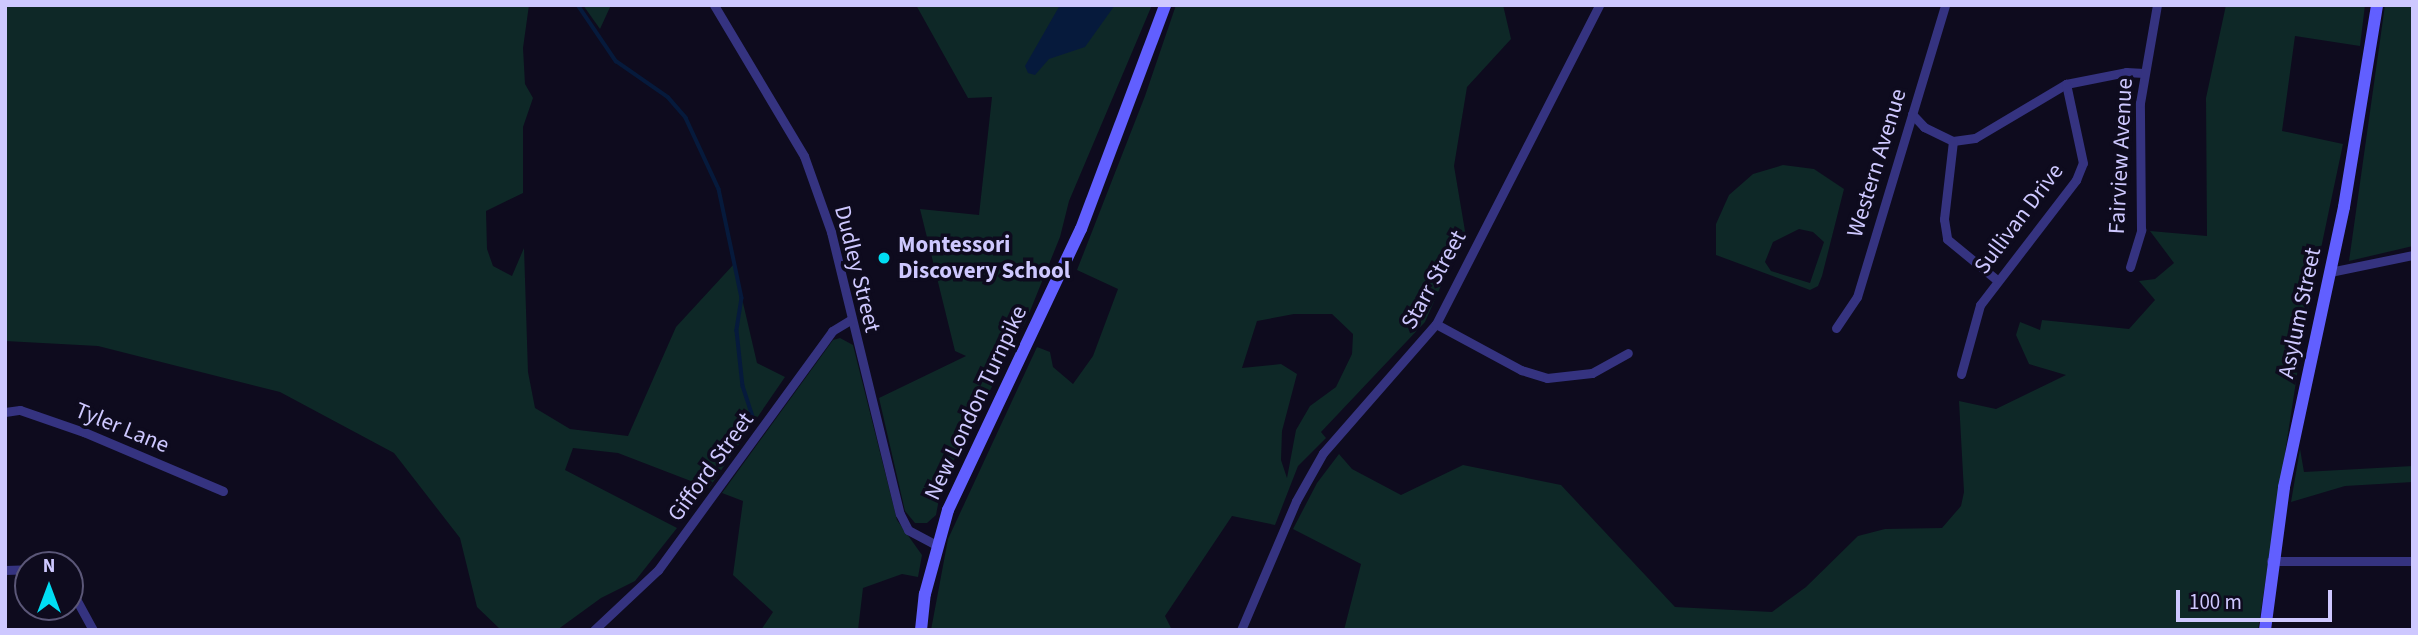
<!DOCTYPE html>
<html>
<head>
<meta charset="utf-8">
<style>
	body { margin:0 }
	#map { position:relative; width:2418px; height:635px; overflow:hidden; background:#0e0b1e; font-family:"Source Sans 3",sans-serif }
	div>[style] { position:absolute }
	.green>* { inset:0; background:#0e2827 }
	.water>* { inset:0; background:#061a3c }
	.stream>* { height:3.5px; margin:-1.75px; padding:0 1.75px; transform-origin:1.75px; border-radius:1.75px; background:#061a3c }
	.street>* { height:9px; margin:-4.5px; padding:0 4.5px; transform-origin:4.5px; border-radius:4.5px; background:#353380 }
	.secondary>* { height:12px; margin:-6px; padding:0 6px; transform-origin:6px; border-radius:6px; background:#615fff }
	.dots>* { width:19px; height:19px; translate:-50% -50%; box-sizing:border-box; border:4px solid #0e0b1e; border-radius:50% }
	span { translate:-50% -50%; white-space:nowrap; text-align:center; line-height:1.15; -webkit-text-stroke:7px #0e0b1e; paint-order:stroke }
	.street-label { font-size:23px; color:#cec8ff }
	.poi-label { font-size:23px; color:#cec8ff; font-weight:700 }
	.left { translate:0 -50%; text-align:left }
	.frame { position:absolute; inset:0; border:7px solid #cec8ff; pointer-events:none }
	.north { position:absolute; left:14px; top:551px; width:70px; height:70px; box-sizing:border-box; background:#0e0b1e; border:2px solid #5b5778; border-radius:50%; rotate:0deg; font-size:19px; font-weight:700; line-height:28px; text-align:center; color:#cec8ff }
	.north::after { content:''; display:block; margin:auto; width:24px; height:32px; background:#00ddf3; clip-path:polygon(50% 0,100% 100%,50% 72%,0 100%) }
	.scale { position:absolute; left:2176px; top:590px; width:156px; height:32px; box-sizing:border-box; border:4px solid #cec8ff; border-top:0; padding-left:9px; font-size:21px; line-height:24px; white-space:nowrap; color:#cec8ff; -webkit-text-stroke:5px #0e0b1e; paint-order:stroke }
</style>
</head>
<body>
<div id="map">
	<div class="green">
		<div style="clip-path:polygon(5px 5px,529px 5px,523px 48px,525px 84px,533px 98px,523px 127px,523px 193px,486px 211px,487px 249px,493px 266px,512px 276px,524px 248px,528px 372px,535px 408px,570px 429px,628px 436px,676px 327px,734px 264px,757px 363px,785px 377px,709px 488px,618px 453px,573px 448px,565px 470px,677px 528px,635px 581px,601px 598px,557px 630px,501px 630px,477px 607px,460px 538px,394px 453px,280px 392px,98px 346px,5px 341px)"></div>
		<div style="clip-path:polygon(583px 5px,611px 5px,600px 29px)"></div>
		<div style="clip-path:polygon(916px 5px,1152px 5px,1069px 201px,1060px 237px,1026px 321px,942px 483px,936px 515px,927px 523px,915px 523px,905px 511px,879px 398px,966px 356px,955px 351px,920px 209px,979px 215px,992px 97px,968px 98px)"></div>
		<div style="clip-path:polygon(evenodd,1176px 5px,1503px 5px,1511px 39px,1467px 87px,1454px 166px,1465px 231px,1425px 322px,1321px 432px,1326px 438px,1298px 466px,1275px 525px,1232px 516px,1165px 616px,1172px 630px,931px 630px,948px 539px,1037px 347px,1050px 352px,1053px 367px,1073px 384px,1093px 356px,1118px 289px,1077px 270px,1145px 96px,1176px 5px,1294px 314px,1332px 314px,1353px 334px,1352px 354px,1336px 387px,1310px 406px,1296px 430px,1287px 478px,1281px 460px,1282px 431px,1297px 374px,1281px 364px,1242px 368px,1257px 321px,1294px 314px)"></div>
		<div style="clip-path:polygon(2226px 5px,2365px 5px,2360px 46px,2295px 36px,2282px 131px,2343px 144px,2304px 329px,2258px 630px,1344px 630px,1361px 564px,1293px 529px,1317px 483px,1339px 454px,1352px 469px,1401px 495px,1463px 465px,1561px 485px,1675px 607px,1772px 612px,1806px 587px,1858px 536px,1885px 529px,1942px 528px,1961px 506px,1964px 492px,1959px 401px,1996px 409px,2066px 375px,2029px 364px,2016px 335px,2020px 322px,2040px 330px,2042px 320px,2129px 329px,2155px 300px,2139px 281px,2155px 279px,2174px 263px,2150px 231px,2207px 236px,2206px 98px)"></div>
		<div style="clip-path:polygon(2385px 5px,2413px 5px,2413px 246px,2349px 261px)"></div>
		<div style="clip-path:polygon(evenodd,1783px 165px,1814px 169px,1844px 189px,1822px 276px,1818px 286px,1810px 290px,1716px 255px,1716px 224px,1729px 195px,1753px 174px,1783px 165px,1799px 229px,1813px 232px,1824px 242px,1810px 283px,1771px 271px,1765px 262px,1773px 242px,1799px 229px)"></div>
		<div style="clip-path:polygon(840px 338px,853px 345px,897px 520px,922px 555px,918px 577px,902px 574px,863px 588px,858px 630px,761px 630px,773px 612px,733px 575px,743px 501px,722px 493px,833px 340px)"></div>
		<div style="clip-path:polygon(2300px 449px,2304px 472px,2413px 466px,2413px 482px,2345px 486px,2291px 502px)"></div>
	</div>
	<div class="water">
		<div style="clip-path:polygon(1060px 5px,1115px 5px,1085px 47px,1049px 59px,1035px 75px,1028px 73px,1025px 66px)"></div>
	</div>
	<div class="stream">
		<div style="left:578px;top:5px;width:68px;rotate:55.8deg"></div>
		<div style="left:616px;top:61px;width:63px;rotate:34.7deg"></div>
		<div style="left:668px;top:97px;width:28px;rotate:49deg"></div>
		<div style="left:686px;top:118px;width:78px;rotate:65.1deg"></div>
		<div style="left:719px;top:189px;width:111px;rotate:78.1deg"></div>
		<div style="left:742px;top:298px;width:33px;rotate:99deg"></div>
		<div style="left:737px;top:331px;width:55px;rotate:83.8deg"></div>
		<div style="left:743px;top:386px;width:32px;rotate:72deg"></div>
	</div>
	<div class="street">
		<div style="left:714px;top:5px;width:176px;rotate:59.2deg"></div>
		<div style="left:804px;top:156px;width:81px;rotate:70.4deg"></div>
		<div style="left:831px;top:232px;width:290px;rotate:76.3deg"></div>
		<div style="left:900px;top:514px;width:18px;rotate:63deg"></div>
		<div style="left:908px;top:530px;width:32px;rotate:28deg"></div>
		<div style="left:1912px;top:114px;width:18px;rotate:47deg"></div>
		<div style="left:1924px;top:127px;width:32px;rotate:26deg"></div>
		<div style="left:1953px;top:141px;width:22px;rotate:-8deg"></div>
		<div style="left:1975px;top:138px;width:106px;rotate:-30.7deg"></div>
		<div style="left:2066px;top:84px;width:61px;rotate:-11.3deg"></div>
		<div style="left:2126px;top:72px;width:18px;rotate:3deg"></div>
		<div style="left:1953px;top:141px;width:79px;rotate:96.6deg"></div>
		<div style="left:1944px;top:219px;width:20px;rotate:81deg"></div>
		<div style="left:1947px;top:239px;width:65px;rotate:39.4deg"></div>
		<div style="left:2130px;top:267px;width:39px;rotate:-73deg"></div>
		<div style="left:2141px;top:230px;width:127px;rotate:-90.5deg"></div>
		<div style="left:2140px;top:103px;width:99px;rotate:-80.2deg"></div>
		<div style="left:2330px;top:272px;width:85px;rotate:-11.6deg"></div>
		<div style="left:1436px;top:324px;width:97px;rotate:28.4deg"></div>
		<div style="left:1521px;top:370px;width:27px;rotate:17deg"></div>
		<div style="left:1547px;top:378px;width:45px;rotate:-6.3deg"></div>
		<div style="left:1592px;top:373px;width:41px;rotate:-29.1deg"></div>
		<div style="left:1836px;top:328px;width:37px;rotate:-56deg"></div>
		<div style="left:1857px;top:297px;width:305px;rotate:-73.2deg"></div>
		<div style="left:1961px;top:374px;width:72px;rotate:-74.6deg"></div>
		<div style="left:1980px;top:305px;width:158px;rotate:-52.5deg"></div>
		<div style="left:2076px;top:180px;width:18px;rotate:-68deg"></div>
		<div style="left:2083px;top:163px;width:81px;rotate:-102.1deg"></div>
		<div style="left:5px;top:412px;width:15px;rotate:-8deg"></div>
		<div style="left:20px;top:410px;width:68px;rotate:19deg"></div>
		<div style="left:84px;top:432px;width:151px;rotate:23deg"></div>
		<div style="left:2271px;top:561px;width:142px"></div>
		<div style="left:5px;top:570px;width:23px;rotate:-2deg"></div>
		<div style="left:70px;top:588px;width:48px;rotate:61.3deg"></div>
		<div style="left:594px;top:630px;width:88px;rotate:-43.2deg"></div>
		<div style="left:658px;top:570px;width:296px;rotate:-53.9deg"></div>
		<div style="left:832px;top:331px;width:21px;rotate:-31deg"></div>
		<div style="left:1241px;top:630px;width:140px;rotate:-66.9deg"></div>
		<div style="left:1296px;top:501px;width:55px;rotate:-60.6deg"></div>
		<div style="left:1323px;top:453px;width:171px;rotate:-48.8deg"></div>
		<div style="left:1436px;top:324px;width:358px;rotate:-62.9deg"></div>
	</div>
	<div class="secondary">
		<div style="left:921px;top:630px;width:36px;rotate:-84deg"></div>
		<div style="left:925px;top:594px;width:87px;rotate:-74.7deg"></div>
		<div style="left:948px;top:510px;width:311px;rotate:-64.7deg"></div>
		<div style="left:1081px;top:229px;width:239px;rotate:-69.4deg"></div>
		<div style="left:2265px;top:630px;width:144px;rotate:-82.4deg"></div>
		<div style="left:2284px;top:487px;width:286px;rotate:-77.9deg"></div>
		<div style="left:2344px;top:207px;width:205px;rotate:-80.7deg"></div>
	</div>
	<div class="dots">
		<div style="left:884px;top:258px;background:#00ddf3"></div>
	</div>
	<div class="street-label">
		<span style="left:2121px;top:156px;rotate:-87deg">Fairview Avenue</span>
		<span style="left:1877px;top:163px;rotate:-73deg">Western Avenue</span>
		<span style="left:2019px;top:219px;rotate:-53deg">Sullivan Drive</span>
		<span style="left:857px;top:269px;rotate:76deg">Dudley Street</span>
		<span style="left:1434px;top:280px;rotate:-61deg">Starr Street</span>
		<span style="left:2300px;top:313px;rotate:-78deg">Asylum Street</span>
		<span style="left:976px;top:403px;rotate:-65deg">New London Turnpike</span>
		<span style="left:122px;top:428px;rotate:22deg">Tyler Lane</span>
		<span style="left:711px;top:467px;rotate:-54deg">Gifford Street</span>
	</div>
	<div class="poi-label">
		<span class="left" style="left:898px;top:258px">Montessori<br>Discovery School</span>
	</div>
	<div class="frame"></div>
	<div class="north">N</div>
	<div class="scale">100 m</div>
</div>
</body>
</html>
